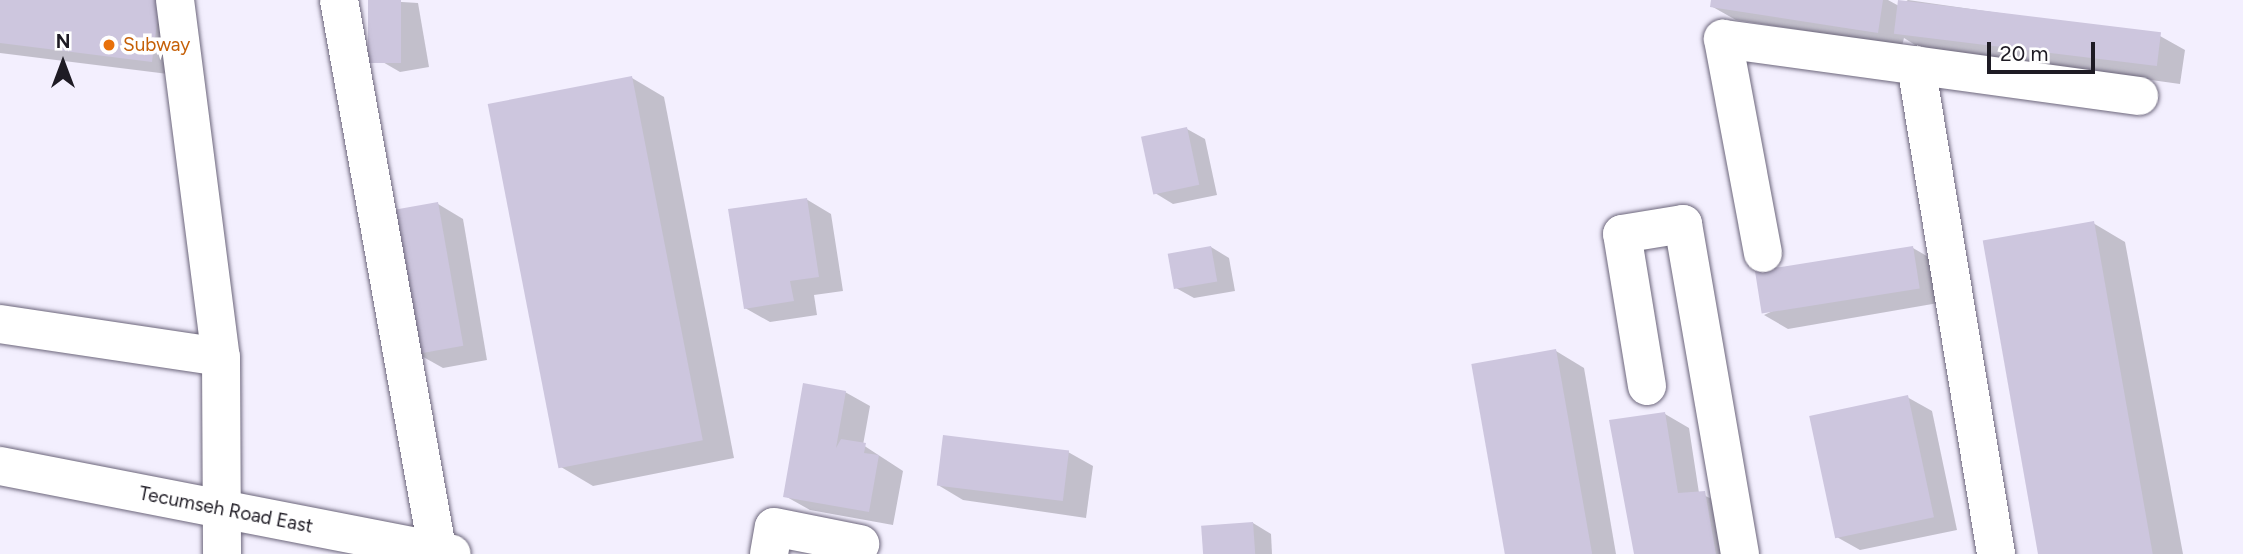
<!DOCTYPE html>
<html>
<head>
<meta charset="utf-8">
<style>
	body { margin:0 }
	#map { position:relative; width:2243px; height:554px; overflow:hidden; background:#f3effe; font-family:Figtree,sans-serif }
	div>[style] { position:absolute }
	.shadow>* { inset:0; background:#0003 }
	.building>* { inset:0; background:#cdc6de; transform-origin:0 0 }
	.roads { filter:drop-shadow(0 0 2px #6c667b) drop-shadow(0 0 2px #6c667b) }
	.minor>* { height:38px; margin:-19px; padding:0 19px; transform-origin:19px; border-radius:19px; background:#fff }
	.major>* { height:38px; margin:-19px; padding:0 19px; transform-origin:19px; border-radius:19px; background:#fff }
	.dots>* { width:19px; height:19px; translate:-50% -50%; box-sizing:border-box; border:4px solid #fff; border-radius:50% }
	span { translate:-50% -50%; white-space:nowrap; text-align:center; line-height:1.15; -webkit-text-stroke:7px #fff; paint-order:stroke }
	.food-label { font-size:19px; color:#c56008 }
	.left { translate:0 -50%; text-align:left }
	.street-label { font-size:19px; color:#1e1b24 }
	.north { position:absolute; left:28px; top:28px; width:70px; height:70px; -webkit-text-stroke:5px #fff; paint-order:stroke; rotate:0deg; font-size:19px; font-weight:700; line-height:28px; text-align:center; color:#1e1b24 }
	.north::after { content:''; display:block; margin:auto; width:24px; height:32px; background:#1e1b24; clip-path:polygon(50% 0,100% 100%,50% 72%,0 100%) }
	.scale { position:absolute; left:1987px; top:42px; width:108px; height:32px; box-sizing:border-box; border:4px solid #1e1b24; border-top:0; padding-left:9px; font-size:21px; line-height:24px; white-space:nowrap; color:#1e1b24; -webkit-text-stroke:5px #fff; paint-order:stroke }
</style>
</head>
<body>
<div id="map">
	<div class="shadow">
		<div style="clip-path:polygon(0 0,186px 0,176px 75px,0 53px)"></div>
		<div style="clip-path:polygon(370px 0,418px 3px,429px 67px,400px 72px,381px 61px)"></div>
		<div style="clip-path:polygon(1712px 0,1888px 0,1899px 6px,1908px 0,2160px 36px,2185px 50px,2180px 84px,1920px 48px,1904px 38px,1902px 46px,1736px 20px,1711px 6px)"></div>
		<div style="clip-path:polygon(632px 78px,664px 97px,734px 458px,593px 486px,561px 467px)"></div>
		<div style="clip-path:polygon(1187px 129px,1205px 139px,1217px 195px,1173px 204px,1155px 193px)"></div>
		<div style="clip-path:polygon(806px 199px,831px 214px,843px 291px,814px 295px,817px 315px,770px 322px,745px 308px)"></div>
		<div style="clip-path:polygon(438px 204px,463px 219px,487px 360px,443px 368px,418px 354px)"></div>
		<div style="clip-path:polygon(2093px 223px,2125px 242px,2183px 554px,2042px 554px)"></div>
		<div style="clip-path:polygon(1211px 247px,1229px 258px,1235px 291px,1194px 298px,1176px 288px)"></div>
		<div style="clip-path:polygon(1913px 248px,1937px 262px,1944px 302px,1788px 329px,1764px 315px)"></div>
		<div style="clip-path:polygon(1556px 351px,1584px 368px,1616px 554px,1505px 554px)"></div>
		<div style="clip-path:polygon(845px 392px,870px 406px,863px 445px,903px 471px,893px 525px,810px 510px,785px 496px)"></div>
		<div style="clip-path:polygon(1907px 397px,1932px 411px,1957px 530px,1860px 550px,1835px 536px)"></div>
		<div style="clip-path:polygon(1665px 414px,1689px 428px,1699px 493px,1729px 507px,1737px 554px,1636px 554px)"></div>
		<div style="clip-path:polygon(1068px 452px,1093px 466px,1086px 518px,963px 500px,938px 485px)"></div>
		<div style="clip-path:polygon(1253px 523px,1271px 534px,1272px 554px,1205px 554px)"></div>
	</div>
	<div class="building">
		<div style="clip-path:polygon(0 0,160px 0,152px 62px,0 43px)"></div>
		<div style="left:368px;top:0;width:33px;height:63px"></div>
		<div style="clip-path:polygon(1711px 0,1883px 0,1878px 33px,1710px 7px)"></div>
		<div style="left:1898px;top:0;width:265px;height:34px;rotate:7deg"></div>
		<div style="left:632px;top:76px;width:371px;height:147px;rotate:79deg"></div>
		<div style="left:1187px;top:127px;width:59px;height:47px;rotate:78deg"></div>
		<div style="clip-path:polygon(807px 198px,819px 277px,790px 281px,794px 301px,744px 309px,728px 209px)"></div>
		<div style="left:438px;top:202px;width:146px;height:47px;rotate:80deg"></div>
		<div style="left:2094px;top:221px;width:339px;height:113px;rotate:80deg"></div>
		<div style="left:1211px;top:246px;width:36px;height:44px;rotate:80deg"></div>
		<div style="left:1913px;top:246px;width:43px;height:160px;rotate:81deg"></div>
		<div style="left:1556px;top:349px;width:208px;height:86px;rotate:80deg"></div>
		<div style="clip-path:polygon(803px 383px,846px 391px,836px 448px,841px 439px,866px 443px,864px 453px,879px 455px,869px 512px,783px 497px)"></div>
		<div style="left:1908px;top:395px;width:125px;height:101px;rotate:78deg"></div>
		<div style="clip-path:polygon(1665px 412px,1678px 493px,1705px 491px,1716px 554px,1634px 554px,1609px 420px)"></div>
		<div style="left:943px;top:435px;width:127px;height:51px;rotate:7deg"></div>
		<div style="left:1253px;top:522px;width:32px;height:52px;rotate:86deg"></div>
	</div>
	<div class="roads">
		<div class="minor">
			<div style="left:175px;top:0;width:360px;rotate:82.7deg"></div>
			<div style="left:221px;top:357px;width:197px;rotate:89.7deg"></div>
			<div style="left:339px;top:0;width:563px;rotate:79.87deg"></div>
			<div style="left:1916px;top:65px;width:496px;rotate:80.7deg"></div>
			<div style="left:1763px;top:253px;width:218px;rotate:-100.6deg"></div>
			<div style="left:1723px;top:39px;width:420px;rotate:7.8deg"></div>
			<div style="left:0;top:324px;width:223px;rotate:8.5deg"></div>
			<div style="left:1647px;top:386px;width:154px;rotate:-99.3deg"></div>
			<div style="left:1622px;top:234px;width:62px;rotate:-9.3deg"></div>
			<div style="left:1683px;top:224px;width:335px;rotate:80.2deg"></div>
			<div style="left:769px;top:554px;width:27px;rotate:-80deg"></div>
			<div style="left:774px;top:527px;width:88px;rotate:11.2deg"></div>
		</div>
		<div class="major">
			<div style="left:0;top:466px;width:460px;rotate:11deg"></div>
		</div>
	</div>
	<div class="dots">
		<div style="left:109px;top:45px;background:#e8710a"></div>
	</div>
	<div class="food-label">
		<span class="left" style="left:123px;top:45px">Subway</span>
	</div>
	<div class="street-label">
		<span style="left:226px;top:510px;rotate:11deg">Tecumseh Road East</span>
	</div>
	<div class="north">N</div>
	<div class="scale">20 m</div>
</div>
</body>
</html>
